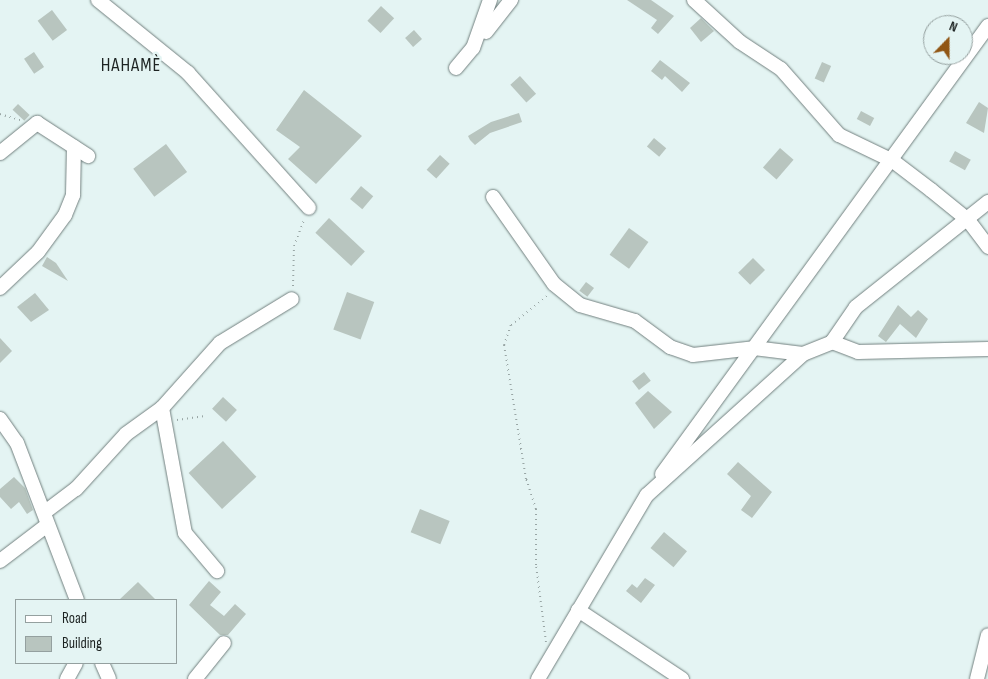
<!DOCTYPE html>
<html>
<head>
<meta charset="utf-8">
<style>
	body { margin:0 }
	#map { position:relative; width:988px; height:679px; overflow:hidden; background:#e4f4f3; font-family:"Sofia Sans Condensed",sans-serif }
	div>[style] { position:absolute }
	.building>* { inset:0; background:#b8c5bf; transform-origin:0 0 }
	.path>* { height:2px; margin-top:-1px; transform-origin:0; background:repeating-linear-gradient(90deg,#99a6a5 0 1px,transparent 0 5px) }
	.roads { filter:drop-shadow(0 0 1px #72807f) drop-shadow(0 0 1px #72807f) }
	.minor>* { height:14px; margin:-7px; padding:0 7px; transform-origin:7px; border-radius:7px; background:#fff }
	span { translate:-50% -50%; white-space:nowrap; text-align:center; line-height:1.15; -webkit-text-stroke:5px #e4f4f3; paint-order:stroke }
	.quarter-label { font-size:19px; color:#1d2322; letter-spacing:1px }
	.legend { position:absolute; left:15px; top:599px; width:162px; height:65px; box-sizing:border-box; background:#e4f4f3; border:1px solid #94a09f; margin:0; padding:6px 9px; list-style:none; font-size:15px; color:#1d2322 }
	.legend li { display:flex; align-items:center; gap:10px; height:25px }
	.legend b { width:25px; border:1px solid #94a09f }
	.north { position:absolute; left:923px; top:15px; width:50px; height:50px; box-sizing:border-box; background:#e4f4f3; border:1px solid #94a09f; border-radius:50%; rotate:22deg; font-size:14px; font-weight:700; line-height:20px; text-align:center; color:#1d2322 }
	.north::after { content:''; display:block; margin:auto; width:18px; height:22px; background:#915614; clip-path:polygon(50% 0,100% 100%,50% 72%,0 100%) }
</style>
</head>
<body>
<div id="map">
	<div class="building">
		<div style="clip-path:polygon(627px 0,651px 0,674px 16px,658px 34px,651px 28px,657px 20px)"></div>
		<div style="left:381px;top:6px;width:18px;height:20px;rotate:43deg"></div>
		<div style="left:52px;top:10px;width:25px;height:18px;rotate:53deg"></div>
		<div style="clip-path:polygon(701px 18px,714px 31px,701px 42px,690px 28px)"></div>
		<div style="left:414px;top:30px;width:12px;height:12px;rotate:48deg"></div>
		<div style="left:34px;top:52px;width:18px;height:12px;rotate:56deg"></div>
		<div style="clip-path:polygon(660px 60px,690px 83px,682px 92px,665px 76px,662px 80px,651px 71px)"></div>
		<div style="left:822px;top:62px;width:10px;height:18px;rotate:24deg"></div>
		<div style="left:520px;top:76px;width:24px;height:13px;rotate:48deg"></div>
		<div style="clip-path:polygon(304px 90px,362px 136px,316px 184px,288px 159px,300px 147px,276px 130px)"></div>
		<div style="clip-path:polygon(979px 102px,988px 108px,984px 133px,966px 123px)"></div>
		<div style="left:18px;top:104px;width:16px;height:8px;rotate:43deg"></div>
		<div style="left:861px;top:111px;width:15px;height:9px;rotate:28deg"></div>
		<div style="clip-path:polygon(519px 113px,522px 122px,490px 133px,475px 145px,470px 140px,468px 136px,491px 122px)"></div>
		<div style="left:654px;top:138px;width:16px;height:11px;rotate:40deg"></div>
		<div style="left:166px;top:144px;width:35px;height:41px;rotate:53deg"></div>
		<div style="left:780px;top:148px;width:18px;height:26px;rotate:41deg"></div>
		<div style="left:955px;top:151px;width:18px;height:12px;rotate:29deg"></div>
		<div style="left:440px;top:155px;width:13px;height:20px;rotate:42deg"></div>
		<div style="left:361px;top:186px;width:16px;height:17px;rotate:40deg"></div>
		<div style="left:329px;top:218px;width:49px;height:20px;rotate:43deg"></div>
		<div style="left:629px;top:228px;width:24px;height:33px;rotate:36deg"></div>
		<div style="clip-path:polygon(47px 257px,56px 263px,68px 281px,42px 266px)"></div>
		<div style="left:753px;top:258px;width:17px;height:21px;rotate:45deg"></div>
		<div style="left:586px;top:282px;width:10px;height:11px;rotate:37deg"></div>
		<div style="left:347px;top:292px;width:29px;height:40px;rotate:20deg"></div>
		<div style="clip-path:polygon(35px 293px,49px 310px,31px 322px,17px 307px)"></div>
		<div style="clip-path:polygon(898px 305px,911px 317px,918px 310px,928px 319px,916px 338px,900px 324px,886px 342px,878px 336px)"></div>
		<div style="clip-path:polygon(0 338px,12px 351px,0 363px)"></div>
		<div style="left:644px;top:372px;width:11px;height:15px;rotate:52deg"></div>
		<div style="clip-path:polygon(648px 391px,672px 412px,654px 429px,635px 403px)"></div>
		<div style="left:223px;top:397px;width:19px;height:16px;rotate:43deg"></div>
		<div style="left:223px;top:441px;width:49px;height:47px;rotate:47deg"></div>
		<div style="clip-path:polygon(738px 462px,772px 492px,752px 518px,741px 510px,751px 496px,727px 474px)"></div>
		<div style="clip-path:polygon(14px 477px,25px 488px,33px 510px,27px 514px,19px 502px,11px 509px,0 497px,0 489px)"></div>
		<div style="left:420px;top:509px;width:32px;height:25px;rotate:22deg"></div>
		<div style="left:664px;top:532px;width:30px;height:21px;rotate:40deg"></div>
		<div style="clip-path:polygon(645px 578px,655px 585px,641px 603px,626px 591px,632px 584px,637px 588px)"></div>
		<div style="clip-path:polygon(209px 581px,221px 592px,210px 605px,224px 616px,235px 604px,246px 614px,228px 635px,220px 635px,189px 605px)"></div>
		<div style="clip-path:polygon(138px 582px,156px 600px,119px 600px)"></div>
	</div>
	<div class="path">
		<div style="left:0;top:114px;width:21px;rotate:17deg"></div>
		<div style="left:293px;top:286px;width:40px;rotate:-88.6deg"></div>
		<div style="left:294px;top:246px;width:28px;rotate:-69deg"></div>
		<div style="left:177px;top:420px;width:30px;rotate:-8deg"></div>
		<div style="left:546px;top:642px;width:78px;rotate:-97.4deg"></div>
		<div style="left:536px;top:565px;width:56px;rotate:-90deg"></div>
		<div style="left:536px;top:509px;width:32px;rotate:-108deg"></div>
		<div style="left:526px;top:479px;width:136px;rotate:-99.3deg"></div>
		<div style="left:504px;top:345px;width:21px;rotate:-71deg"></div>
		<div style="left:511px;top:325px;width:48px;rotate:-39deg"></div>
	</div>
	<div class="roads">
		<div class="minor">
			<div style="left:98px;top:0;width:116px;rotate:39deg"></div>
			<div style="left:188px;top:73px;width:181px;rotate:48.1deg"></div>
			<div style="left:694px;top:0;width:62px;rotate:42.4deg"></div>
			<div style="left:740px;top:42px;width:49px;rotate:33.4deg"></div>
			<div style="left:781px;top:69px;width:88px;rotate:48.7deg"></div>
			<div style="left:839px;top:135px;width:60px;rotate:25.7deg"></div>
			<div style="left:893px;top:161px;width:48px;rotate:37.3deg"></div>
			<div style="left:931px;top:190px;width:48px;rotate:39deg"></div>
			<div style="left:968px;top:220px;width:34px;rotate:53deg"></div>
			<div style="left:486px;top:32px;width:41px;rotate:-52deg"></div>
			<div style="left:456px;top:68px;width:26px;rotate:-50deg"></div>
			<div style="left:473px;top:48px;width:51px;rotate:-70.5deg"></div>
			<div style="left:0;top:153px;width:48px;rotate:-39deg"></div>
			<div style="left:37px;top:123px;width:61px;rotate:32.9deg"></div>
			<div style="left:493px;top:197px;width:106px;rotate:55deg"></div>
			<div style="left:554px;top:284px;width:33px;rotate:39deg"></div>
			<div style="left:580px;top:305px;width:57px;rotate:16.2deg"></div>
			<div style="left:635px;top:321px;width:44px;rotate:36.6deg"></div>
			<div style="left:670px;top:347px;width:24px;rotate:19deg"></div>
			<div style="left:693px;top:355px;width:61px;rotate:-6.5deg"></div>
			<div style="left:754px;top:348px;width:49px;rotate:7deg"></div>
			<div style="left:0;top:288px;width:52px;rotate:-43.5deg"></div>
			<div style="left:38px;top:252px;width:46px;rotate:-53.9deg"></div>
			<div style="left:65px;top:215px;width:22px;rotate:-68deg"></div>
			<div style="left:73px;top:195px;width:48px;rotate:-88.8deg"></div>
			<div style="left:832px;top:342px;width:28px;rotate:21deg"></div>
			<div style="left:858px;top:352px;width:130px;rotate:-1.3deg"></div>
			<div style="left:162px;top:408px;width:87px;rotate:-48.3deg"></div>
			<div style="left:220px;top:343px;width:84px;rotate:-31.4deg"></div>
			<div style="left:0;top:419px;width:29px;rotate:55deg"></div>
			<div style="left:17px;top:443px;width:168px;rotate:69.1deg"></div>
			<div style="left:662px;top:474px;width:554px;rotate:-53.96deg"></div>
			<div style="left:45px;top:512px;width:39px;rotate:-37deg"></div>
			<div style="left:76px;top:489px;width:74px;rotate:-47.7deg"></div>
			<div style="left:126px;top:434px;width:44px;rotate:-35.8deg"></div>
			<div style="left:162px;top:408px;width:127px;rotate:79.6deg"></div>
			<div style="left:185px;top:533px;width:50px;rotate:49.9deg"></div>
			<div style="left:0;top:561px;width:58px;rotate:-37.3deg"></div>
			<div style="left:578px;top:610px;width:125px;rotate:33.6deg"></div>
			<div style="left:102px;top:663px;width:17px;rotate:66deg"></div>
			<div style="left:67px;top:679px;width:18px;rotate:-61deg"></div>
			<div style="left:195px;top:679px;width:46px;rotate:-51.1deg"></div>
			<div style="left:538px;top:679px;width:214px;rotate:-59.4deg"></div>
			<div style="left:647px;top:495px;width:210px;rotate:-42.1deg"></div>
			<div style="left:803px;top:354px;width:31px;rotate:-22deg"></div>
			<div style="left:832px;top:342px;width:42px;rotate:-55.6deg"></div>
			<div style="left:856px;top:307px;width:169px;rotate:-38.5deg"></div>
			<div style="left:977px;top:679px;width:45px;rotate:-76deg"></div>
		</div>
	</div>
	<div class="quarter-label">
		<span style="left:131px;top:66px">HAHAMÈ</span>
	</div>
	<ul class="legend">
	<li><b style="height:6px;background:#fff"></b>Road</li>
	<li><b style="height:14px;background:#b8c5bf"></b>Building</li>
	</ul>
	<div class="north">N</div>
</div>
</body>
</html>
